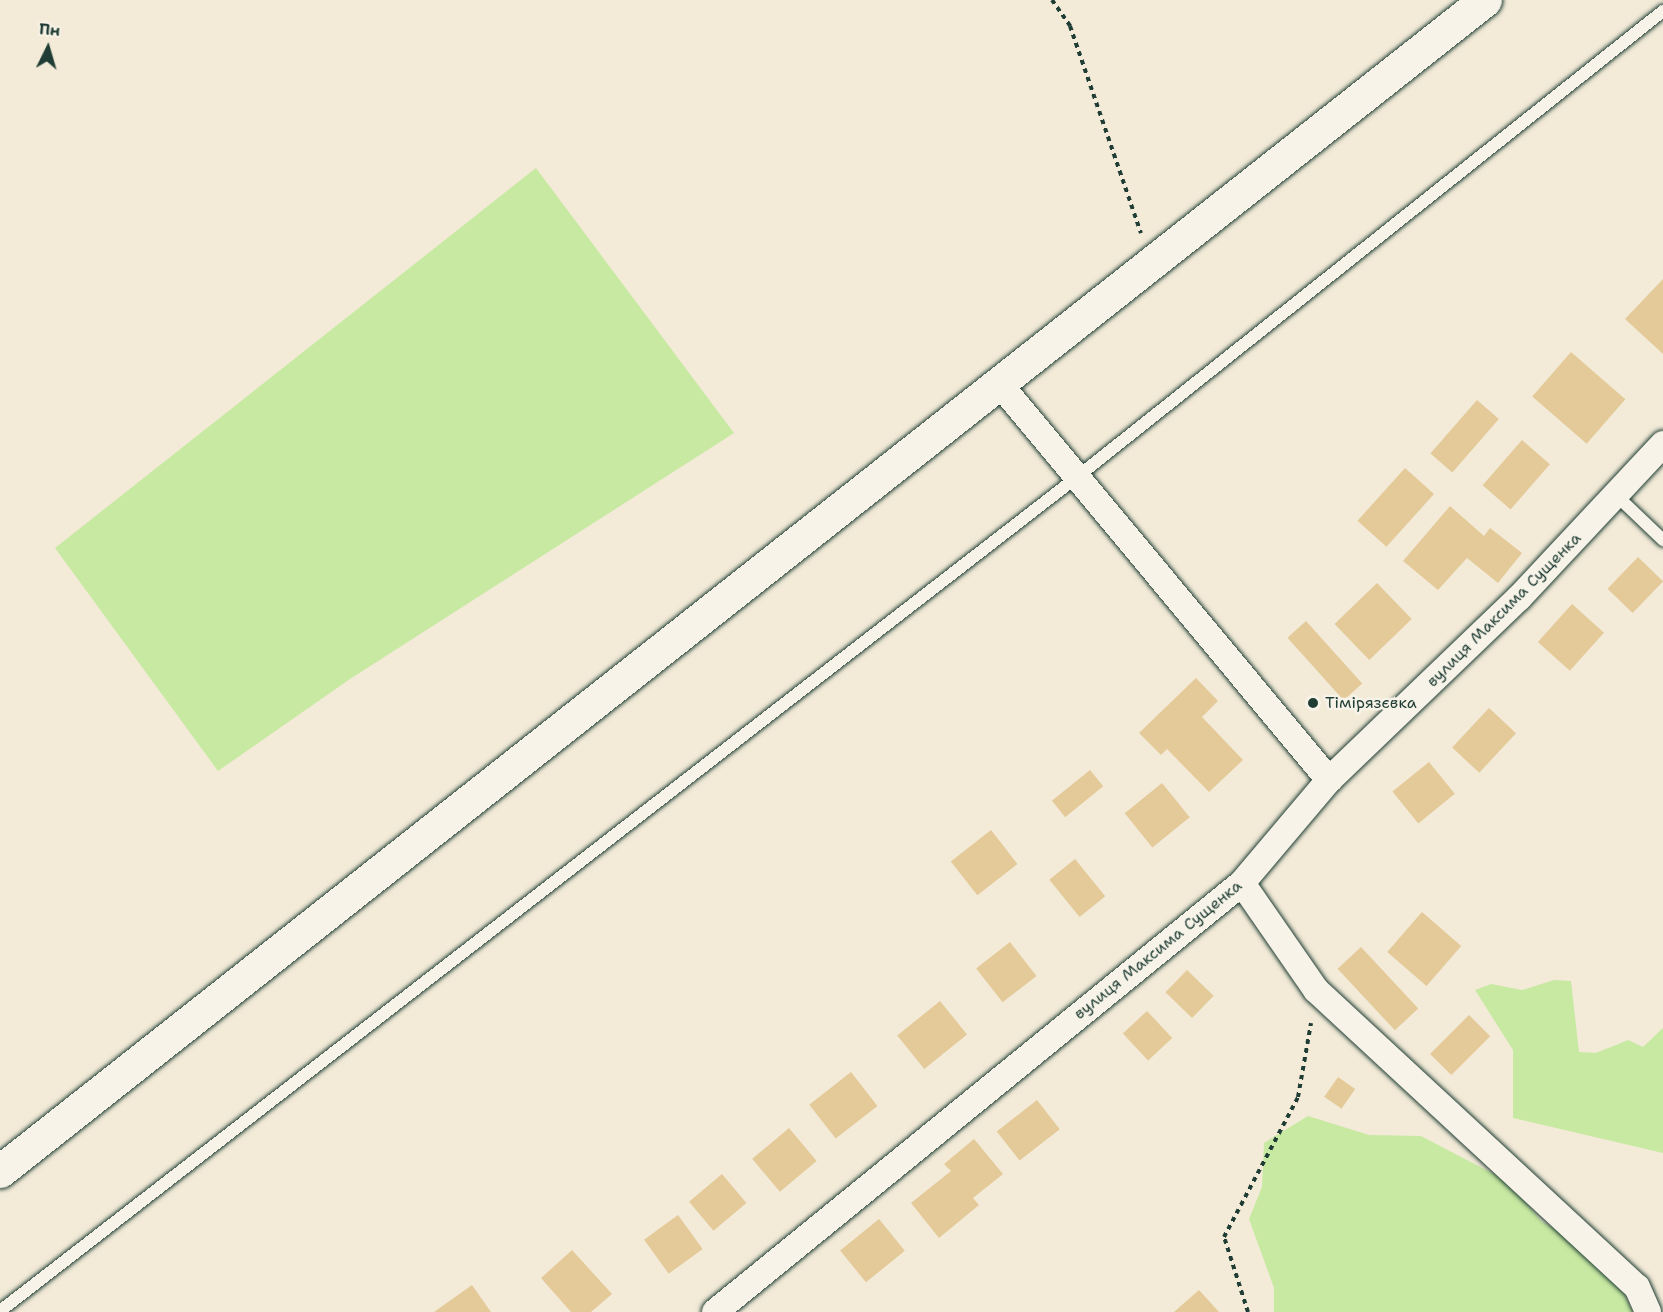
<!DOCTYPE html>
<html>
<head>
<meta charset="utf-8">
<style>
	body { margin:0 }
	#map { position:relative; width:1663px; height:1312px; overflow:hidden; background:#f3ebd8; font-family:"Shantell Sans",sans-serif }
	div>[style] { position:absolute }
	.green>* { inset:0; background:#c7e9a2 }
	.building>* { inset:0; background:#e4ca99; transform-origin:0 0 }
	.path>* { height:4px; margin-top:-2px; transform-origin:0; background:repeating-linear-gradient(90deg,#1f3d34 0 4.5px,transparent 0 9px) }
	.roads { filter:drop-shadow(0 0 2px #1f3d34) drop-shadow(0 0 2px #1f3d34) }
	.lane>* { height:12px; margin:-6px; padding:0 6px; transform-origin:6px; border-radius:6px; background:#f7f3e8 }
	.street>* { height:26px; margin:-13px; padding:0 13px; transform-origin:13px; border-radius:13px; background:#f7f3e8 }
	.secondary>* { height:33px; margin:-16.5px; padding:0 16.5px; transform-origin:16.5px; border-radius:16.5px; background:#f7f3e8 }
	.dots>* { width:16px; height:16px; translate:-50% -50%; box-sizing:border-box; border:3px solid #f7f3e8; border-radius:50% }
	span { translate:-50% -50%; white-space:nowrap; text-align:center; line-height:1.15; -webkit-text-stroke:5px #f7f3e8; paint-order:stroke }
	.street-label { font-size:16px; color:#1f3d34 }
	.poi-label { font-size:16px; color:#1f3d34 }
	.left { translate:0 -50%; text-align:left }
	.north { position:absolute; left:18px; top:18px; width:60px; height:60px; -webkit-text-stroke:4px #f7f3e8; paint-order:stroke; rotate:5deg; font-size:16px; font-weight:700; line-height:24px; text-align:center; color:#1f3d34 }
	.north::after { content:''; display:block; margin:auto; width:21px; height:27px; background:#1f3d34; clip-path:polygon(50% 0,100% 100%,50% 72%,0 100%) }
</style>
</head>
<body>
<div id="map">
	<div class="green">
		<div style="clip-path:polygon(536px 168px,734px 433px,350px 679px,218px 771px,55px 548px)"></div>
		<div style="clip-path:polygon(1554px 980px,1571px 981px,1579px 1052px,1596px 1053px,1628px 1040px,1643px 1047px,1663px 1028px,1663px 1153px,1513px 1118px,1513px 1050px,1475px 990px,1491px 984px,1522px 990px)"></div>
		<div style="clip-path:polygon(1308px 1116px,1369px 1135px,1421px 1136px,1509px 1182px,1541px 1221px,1570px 1237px,1619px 1284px,1633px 1312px,1274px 1312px,1274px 1288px,1249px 1219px,1262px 1187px,1264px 1143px)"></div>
	</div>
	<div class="building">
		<div style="clip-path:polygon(1663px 279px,1663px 354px,1625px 319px)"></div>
		<div style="left:1571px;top:352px;width:72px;height:59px;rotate:41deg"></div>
		<div style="left:1477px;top:400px;width:29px;height:71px;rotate:41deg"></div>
		<div style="left:1522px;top:440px;width:37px;height:60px;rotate:41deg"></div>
		<div style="left:1405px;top:468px;width:39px;height:71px;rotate:42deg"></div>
		<div style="clip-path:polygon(1450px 506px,1484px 536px,1490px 528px,1522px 553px,1498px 583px,1467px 558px,1438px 590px,1403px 561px)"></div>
		<div style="left:1638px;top:557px;width:35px;height:44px;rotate:44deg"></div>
		<div style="left:1377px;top:583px;width:50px;height:59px;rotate:46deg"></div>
		<div style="left:1572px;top:604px;width:43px;height:51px;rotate:42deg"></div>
		<div style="left:1306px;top:621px;width:84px;height:25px;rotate:48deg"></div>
		<div style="clip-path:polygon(1196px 678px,1218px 701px,1202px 717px,1243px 760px,1209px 792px,1167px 749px,1161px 755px,1139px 733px)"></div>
		<div style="left:1489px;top:708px;width:37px;height:54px;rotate:43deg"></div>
		<div style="left:1429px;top:762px;width:41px;height:47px;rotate:51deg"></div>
		<div style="left:1090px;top:770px;width:21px;height:49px;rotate:51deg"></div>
		<div style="left:1162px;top:783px;width:44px;height:48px;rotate:51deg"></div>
		<div style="left:991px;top:830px;width:43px;height:51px;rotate:52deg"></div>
		<div style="left:1075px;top:859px;width:48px;height:33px;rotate:51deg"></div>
		<div style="left:1422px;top:912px;width:52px;height:53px;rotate:41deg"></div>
		<div style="left:1010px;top:942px;width:43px;height:43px;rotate:52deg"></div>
		<div style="left:1361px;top:947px;width:84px;height:32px;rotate:47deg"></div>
		<div style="left:1187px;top:970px;width:37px;height:31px;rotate:44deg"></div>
		<div style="left:940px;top:1001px;width:43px;height:55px;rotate:51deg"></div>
		<div style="left:1147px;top:1011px;width:37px;height:33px;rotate:47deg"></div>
		<div style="left:1469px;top:1015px;width:30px;height:55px;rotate:45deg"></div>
		<div style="left:851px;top:1072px;width:43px;height:53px;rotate:52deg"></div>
		<div style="left:1338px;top:1077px;width:21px;height:24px;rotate:35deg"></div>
		<div style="left:1037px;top:1100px;width:37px;height:51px;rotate:52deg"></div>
		<div style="left:789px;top:1128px;width:43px;height:48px;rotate:50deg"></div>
		<div style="clip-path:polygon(974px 1139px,1003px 1174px,973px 1198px,979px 1205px,939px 1238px,911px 1203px,951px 1171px,944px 1164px)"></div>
		<div style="left:722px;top:1174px;width:38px;height:43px;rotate:50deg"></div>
		<div style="left:678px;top:1215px;width:42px;height:42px;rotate:54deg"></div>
		<div style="left:879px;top:1219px;width:41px;height:50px;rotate:51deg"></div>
		<div style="clip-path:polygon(572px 1250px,612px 1294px,591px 1312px,571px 1312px,541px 1278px)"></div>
		<div style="clip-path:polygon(472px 1285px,491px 1312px,434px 1312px)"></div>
		<div style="clip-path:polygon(1199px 1290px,1219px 1312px,1174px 1312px)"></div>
	</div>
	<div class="path">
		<div style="left:1052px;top:0;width:32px;rotate:55deg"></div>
		<div style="left:1070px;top:26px;width:219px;rotate:71.1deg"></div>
		<div style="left:1248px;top:1312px;width:79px;rotate:-107.7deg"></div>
		<div style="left:1224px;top:1237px;width:158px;rotate:-62.1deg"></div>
		<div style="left:1298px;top:1097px;width:75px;rotate:-80deg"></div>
	</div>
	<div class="roads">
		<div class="lane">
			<div style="left:1617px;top:496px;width:64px;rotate:43.7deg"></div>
			<div style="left:0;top:1311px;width:1362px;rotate:-37.75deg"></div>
			<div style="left:1077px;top:477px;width:749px;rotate:-38.49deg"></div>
		</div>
		<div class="street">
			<div style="left:998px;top:382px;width:518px;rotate:50.25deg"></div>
			<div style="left:1242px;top:883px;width:130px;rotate:55.3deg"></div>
			<div style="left:1316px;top:990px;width:437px;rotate:42.8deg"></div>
			<div style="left:1637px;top:1287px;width:27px;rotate:66deg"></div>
			<div style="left:715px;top:1312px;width:680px;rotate:-39.15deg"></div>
			<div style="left:1242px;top:883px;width:135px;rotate:-49.8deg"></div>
			<div style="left:1329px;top:780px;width:263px;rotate:-43.8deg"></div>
			<div style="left:1519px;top:598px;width:211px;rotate:-46.9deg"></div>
		</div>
		<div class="secondary">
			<div style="left:0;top:1171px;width:1891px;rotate:-38.26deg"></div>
		</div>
	</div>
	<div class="dots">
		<div style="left:1313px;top:703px;background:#1f3d34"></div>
	</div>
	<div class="street-label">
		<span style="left:1504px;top:610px;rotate:-45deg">вулиця Максима Сущенка</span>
		<span style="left:1158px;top:950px;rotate:-39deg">вулиця Максима Сущенка</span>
	</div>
	<div class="poi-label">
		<span class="left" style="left:1325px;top:703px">Тімірязєвка</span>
	</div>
	<div class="north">Пн</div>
</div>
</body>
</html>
